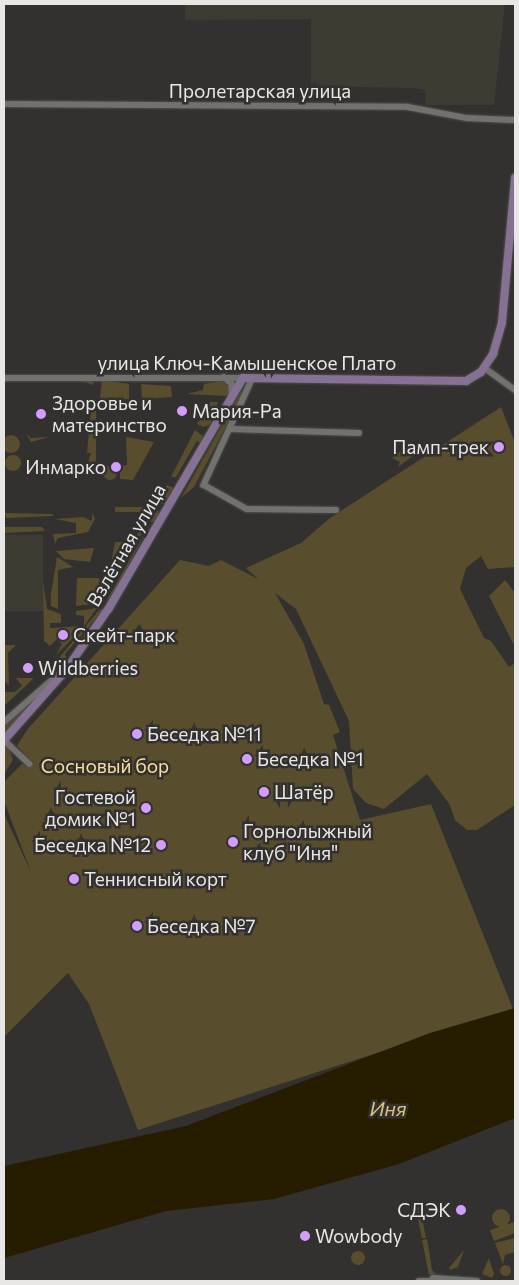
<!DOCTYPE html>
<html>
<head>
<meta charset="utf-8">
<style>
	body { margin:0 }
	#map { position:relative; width:519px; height:1285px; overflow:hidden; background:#32312f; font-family:Commissioner,sans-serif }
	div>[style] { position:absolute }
	.built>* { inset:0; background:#3e3b33; transform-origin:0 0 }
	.green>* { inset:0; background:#584d2d; transform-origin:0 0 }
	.round { border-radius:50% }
	.water>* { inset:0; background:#261c00 }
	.roads { filter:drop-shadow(0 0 1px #504f4d) drop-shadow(0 0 1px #504f4d) }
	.minor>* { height:5.5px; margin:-2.75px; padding:0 2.75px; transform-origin:2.75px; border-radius:2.75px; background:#72716e }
	.major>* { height:8px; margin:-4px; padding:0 4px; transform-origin:4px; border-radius:4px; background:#857193 }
	.dots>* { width:14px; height:14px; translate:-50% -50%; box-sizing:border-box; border:2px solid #32312f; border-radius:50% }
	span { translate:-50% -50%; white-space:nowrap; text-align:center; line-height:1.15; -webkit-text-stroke:5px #32312f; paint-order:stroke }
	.street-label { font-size:19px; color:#e8e7e6 }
	.poi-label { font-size:19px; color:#e8e7e6 }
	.left { translate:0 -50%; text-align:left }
	.right { translate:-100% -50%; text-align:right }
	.park-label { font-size:19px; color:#f8e09a }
	.water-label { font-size:20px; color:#d9c27d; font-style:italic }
	.frame { position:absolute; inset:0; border:5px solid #e8e7e6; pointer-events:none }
</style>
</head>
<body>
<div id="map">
	<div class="built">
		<div style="clip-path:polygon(185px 4px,505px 4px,494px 105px,426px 105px,425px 90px,413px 88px,311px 86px,311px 19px,185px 20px)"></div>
		<div style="left:4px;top:535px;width:39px;height:76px"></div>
	</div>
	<div class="green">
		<div style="clip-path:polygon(92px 380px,94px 385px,81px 381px,41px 385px)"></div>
		<div style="clip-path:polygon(102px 380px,129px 384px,129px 399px,100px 399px)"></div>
		<div style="clip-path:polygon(222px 381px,229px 387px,228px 396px,187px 394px,203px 390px,204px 384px)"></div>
		<div style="clip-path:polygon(141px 384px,171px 386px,172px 397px,142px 399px)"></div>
		<div style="clip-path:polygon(246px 389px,194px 487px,181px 498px,240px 393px)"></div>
		<div style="clip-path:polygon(210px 402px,218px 402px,211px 424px,204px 427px,197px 424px)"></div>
		<div style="clip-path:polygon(501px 407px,515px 443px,515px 567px,488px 569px,481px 556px,466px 568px,460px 589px,484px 638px,491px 641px,509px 667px,515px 663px,515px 805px,477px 830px,467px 830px,455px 820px,450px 805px,427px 774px,384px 809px,366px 803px,353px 789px,349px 721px,296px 609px,275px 593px,304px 644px,324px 704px,329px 705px,340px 732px,333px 735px,360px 820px,431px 804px,513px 1009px,138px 1130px,89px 1004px,68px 973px,4px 1037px,4px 814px,31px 872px,4px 801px,4px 782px,23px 763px,27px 767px,33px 763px,17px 746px,27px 730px,180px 560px,209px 566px,221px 560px,258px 579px,246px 568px,301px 543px,330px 518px)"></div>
		<div style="clip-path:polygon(96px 409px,96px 459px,93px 477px,87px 466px,91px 453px,87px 453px,91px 410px,87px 410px)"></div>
		<div style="clip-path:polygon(195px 430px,203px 436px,200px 443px,197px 441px,176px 477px,171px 477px)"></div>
		<div style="clip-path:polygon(26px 433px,31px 438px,49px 437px,31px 442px)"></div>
		<div class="round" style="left:2px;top:435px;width:18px;height:18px"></div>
		<div style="clip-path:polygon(126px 437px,154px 442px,133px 480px,120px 479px,120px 466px,127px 465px)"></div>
		<div style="clip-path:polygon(406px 447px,414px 455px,398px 467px,400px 462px,392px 458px)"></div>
		<div class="round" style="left:5px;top:455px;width:16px;height:16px"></div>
		<div class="round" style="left:103px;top:466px;width:14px;height:14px"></div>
		<div style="clip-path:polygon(167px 485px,176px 489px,170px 492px,169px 503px,155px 505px)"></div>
		<div style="left:115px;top:507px;width:28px;height:5px"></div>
		<div class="round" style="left:145px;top:508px;width:14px;height:14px"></div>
		<div style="clip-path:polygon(4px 513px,53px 514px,53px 516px,7px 518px)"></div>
		<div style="clip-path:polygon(92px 513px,95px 519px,88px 532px,58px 538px,55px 544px,53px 534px,76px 533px,76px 523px,55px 519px,83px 517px,92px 521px)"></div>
		<div style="clip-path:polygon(141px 525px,146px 526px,101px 603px,76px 606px,77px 578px,108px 578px,115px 542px,134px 542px)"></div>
		<div style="clip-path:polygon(4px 527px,42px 527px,45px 531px,4px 533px)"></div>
		<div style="clip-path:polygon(148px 527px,111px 600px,105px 604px,126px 566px)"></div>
		<div style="clip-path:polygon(94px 548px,90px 562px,64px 559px,56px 551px)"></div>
		<div style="clip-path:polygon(57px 557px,73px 567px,58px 570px,58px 609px,51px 606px,51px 594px)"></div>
		<div style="clip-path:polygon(505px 580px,515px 593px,515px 647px,489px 596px)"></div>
		<div style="clip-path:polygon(43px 581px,47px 609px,61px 614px,61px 623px,50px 623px,50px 628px,84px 626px,84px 616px,76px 615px,76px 611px,97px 608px,82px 629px,56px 655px,62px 644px,57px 639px,50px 646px,44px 641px)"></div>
		<div style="clip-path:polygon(100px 609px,104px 609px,103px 616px,98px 616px,65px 654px,67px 659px,58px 659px)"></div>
		<div style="clip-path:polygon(4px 645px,16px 645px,8px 653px,9px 685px,4px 681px)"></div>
		<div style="clip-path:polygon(16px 678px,34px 678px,4px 706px,4px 692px,15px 692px,22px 686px)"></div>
		<div style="clip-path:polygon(40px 693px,30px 706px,4px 735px,4px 727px)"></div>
		<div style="clip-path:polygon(7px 743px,13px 760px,4px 774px,4px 746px)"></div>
		<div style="clip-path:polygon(414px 1201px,424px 1203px,420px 1208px,426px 1238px,422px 1238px)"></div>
		<div class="round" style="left:492px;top:1209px;width:18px;height:18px"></div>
		<div style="clip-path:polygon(514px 1222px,515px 1233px,494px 1241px,490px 1230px)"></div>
		<div style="clip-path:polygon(515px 1238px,515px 1252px,505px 1255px,503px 1264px,495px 1243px)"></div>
		<div style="clip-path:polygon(427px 1239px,432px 1270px,436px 1274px,429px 1275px,422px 1240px)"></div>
		<div style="clip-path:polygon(464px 1250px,458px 1267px,450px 1270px,449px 1268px)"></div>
		<div class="round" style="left:351px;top:1251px;width:14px;height:14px"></div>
		<div style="clip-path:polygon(489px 1258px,494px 1274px,492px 1278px,482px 1274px)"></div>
		<div class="round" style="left:499.5px;top:1264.5px;width:11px;height:11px"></div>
	</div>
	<div class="water">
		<div style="clip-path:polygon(515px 1008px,515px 1118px,399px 1164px,274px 1199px,166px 1211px,4px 1258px,4px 1166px,186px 1126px,430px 1033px)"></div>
	</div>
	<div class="roads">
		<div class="minor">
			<div style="left:4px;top:104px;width:404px;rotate:0.4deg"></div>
			<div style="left:408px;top:107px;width:60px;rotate:10.6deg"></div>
			<div style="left:467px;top:118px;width:48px;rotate:2.4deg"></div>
			<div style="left:485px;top:368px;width:37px;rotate:36deg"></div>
			<div style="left:224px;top:377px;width:11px;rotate:41deg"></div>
			<div style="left:232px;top:384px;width:10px;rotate:90deg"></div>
			<div style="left:4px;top:378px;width:239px"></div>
			<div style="left:253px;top:378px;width:118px;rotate:114.6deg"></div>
			<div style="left:204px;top:485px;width:49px;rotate:29.2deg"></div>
			<div style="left:247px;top:509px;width:89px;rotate:0.6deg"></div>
			<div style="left:231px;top:429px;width:128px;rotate:1.8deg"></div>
			<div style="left:4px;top:722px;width:74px;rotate:-41.2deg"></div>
			<div style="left:4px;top:740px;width:35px;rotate:43deg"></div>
			<div style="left:433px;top:1278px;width:44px;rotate:3.9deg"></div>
			<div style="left:419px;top:1281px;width:15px"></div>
		</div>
		<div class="major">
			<div style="left:4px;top:740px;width:94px;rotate:-48.5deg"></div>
			<div style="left:66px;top:670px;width:75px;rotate:-55.3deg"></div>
			<div style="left:109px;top:608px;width:266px;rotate:-59.8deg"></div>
			<div style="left:243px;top:378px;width:223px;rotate:0.8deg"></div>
			<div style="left:466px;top:381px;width:17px;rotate:-31deg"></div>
			<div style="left:481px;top:372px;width:22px;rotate:-56deg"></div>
			<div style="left:493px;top:354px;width:33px;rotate:-74deg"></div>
			<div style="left:502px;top:322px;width:145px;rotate:-84.8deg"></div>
		</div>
	</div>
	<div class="dots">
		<div style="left:182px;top:411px;background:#d49cfc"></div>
		<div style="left:41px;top:414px;background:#d49cfc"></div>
		<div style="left:499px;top:447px;background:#d49cfc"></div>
		<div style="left:116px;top:467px;background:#d49cfc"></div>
		<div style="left:63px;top:635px;background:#d49cfc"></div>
		<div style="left:28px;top:668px;background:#d49cfc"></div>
		<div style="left:137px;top:734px;background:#d49cfc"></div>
		<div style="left:247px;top:759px;background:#d49cfc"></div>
		<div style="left:264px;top:792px;background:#d49cfc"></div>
		<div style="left:146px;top:808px;background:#d49cfc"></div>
		<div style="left:233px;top:842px;background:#d49cfc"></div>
		<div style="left:161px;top:845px;background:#d49cfc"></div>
		<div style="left:74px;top:879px;background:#d49cfc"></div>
		<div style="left:137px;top:926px;background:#d49cfc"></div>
		<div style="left:461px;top:1210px;background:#d49cfc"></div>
		<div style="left:305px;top:1236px;background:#d49cfc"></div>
	</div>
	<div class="street-label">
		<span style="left:260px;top:91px">Пролетарская улица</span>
		<span style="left:247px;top:363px">улица Ключ-Камышенское Плато</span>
		<span style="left:126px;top:545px;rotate:-60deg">Взлётная улица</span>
	</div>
	<div class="poi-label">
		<span class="left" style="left:52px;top:414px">Здоровье и<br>материнство</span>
		<span class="left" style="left:192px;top:411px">Мария-Ра</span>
		<span class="right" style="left:489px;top:447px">Памп-трек</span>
		<span class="right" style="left:106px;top:467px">Инмарко</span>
		<span class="left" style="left:73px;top:635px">Скейт-парк</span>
		<span class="left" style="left:38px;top:668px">Wildberries</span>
		<span class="left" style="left:147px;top:734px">Беседка №11</span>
		<span class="left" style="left:257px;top:759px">Беседка №1</span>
		<span class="left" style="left:274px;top:792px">Шатёр</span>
		<span class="right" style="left:136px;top:808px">Гостевой<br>домик №1</span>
		<span class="left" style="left:243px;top:842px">Горнолыжный<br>клуб "Иня"</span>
		<span class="right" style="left:151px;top:845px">Беседка №12</span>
		<span class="left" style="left:84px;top:879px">Теннисный корт</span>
		<span class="left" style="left:147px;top:926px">Беседка №7</span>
		<span class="right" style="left:451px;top:1210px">СДЭК</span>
		<span class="left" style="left:315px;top:1236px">Wowbody</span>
	</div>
	<div class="park-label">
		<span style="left:105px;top:766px">Сосновый бор</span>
	</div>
	<div class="water-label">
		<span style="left:388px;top:1108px">Иня</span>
	</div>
	<div class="frame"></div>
</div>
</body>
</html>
